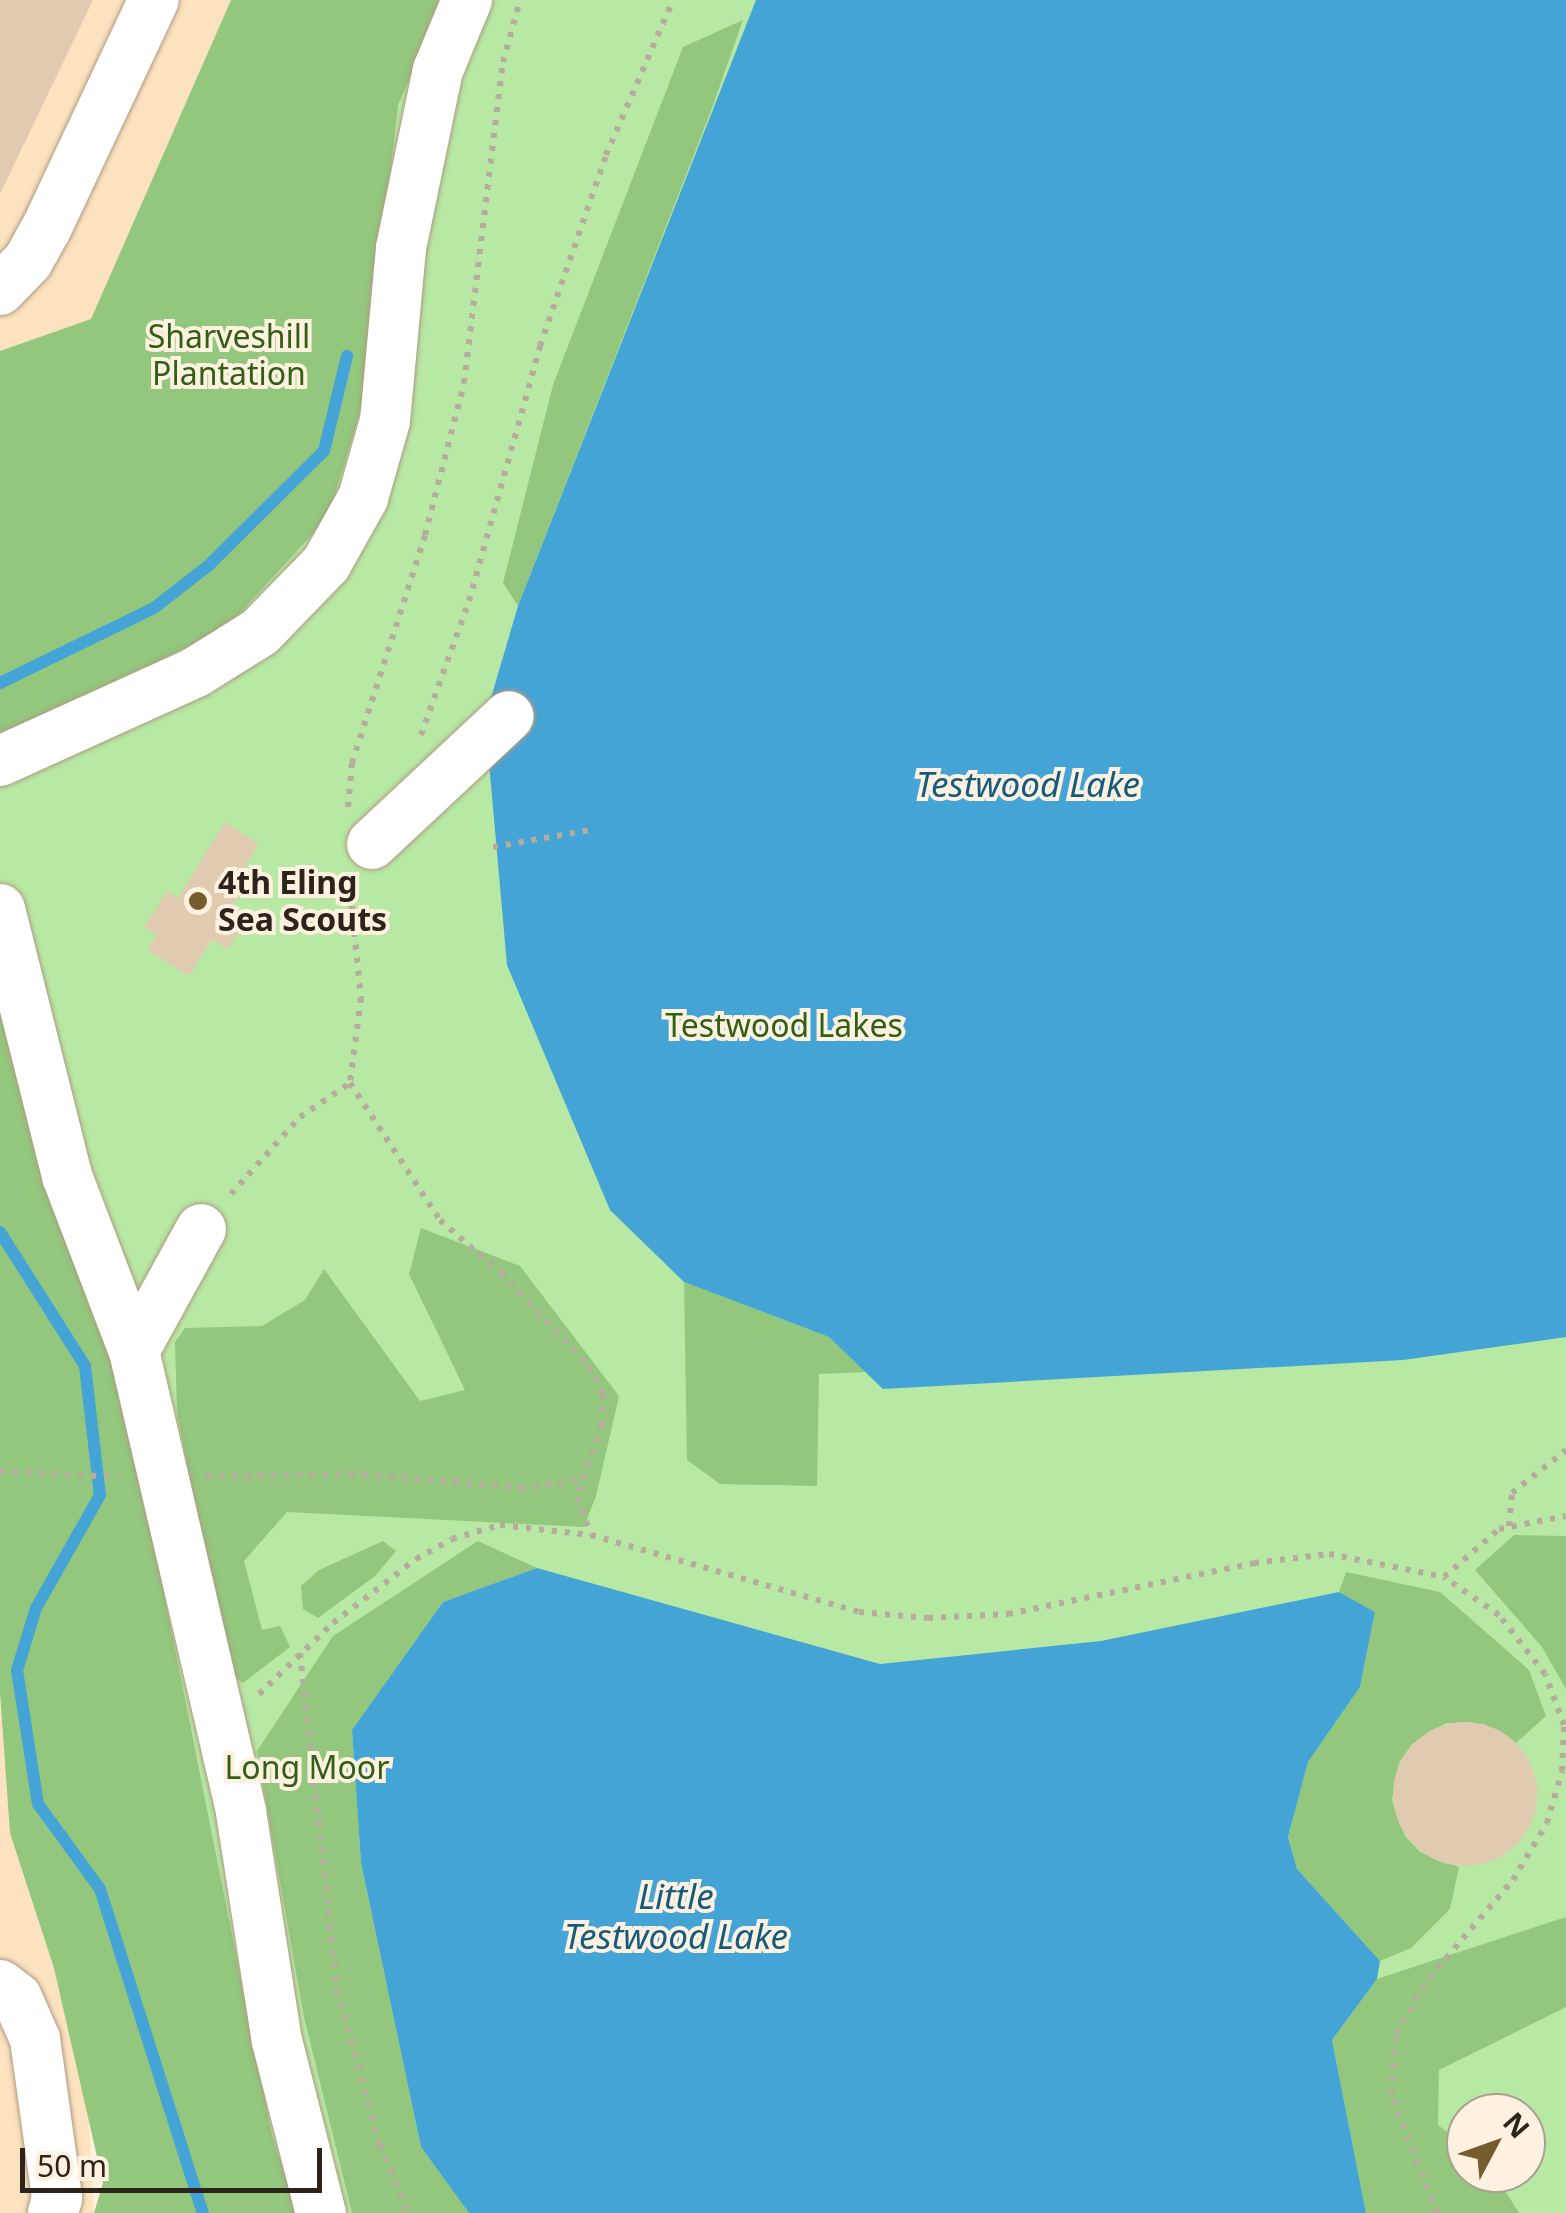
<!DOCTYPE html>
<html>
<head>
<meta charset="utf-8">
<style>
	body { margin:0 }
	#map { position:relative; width:1566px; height:2213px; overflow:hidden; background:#fef1e0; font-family:"Noto Sans",sans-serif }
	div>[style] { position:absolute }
	.built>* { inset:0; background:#fce2bf }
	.green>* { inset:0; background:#b7e9a4 }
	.forest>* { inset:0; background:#92c77d }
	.water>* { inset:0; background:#44a4d5 }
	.stream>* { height:12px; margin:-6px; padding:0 6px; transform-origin:6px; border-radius:6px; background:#44a4d5 }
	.building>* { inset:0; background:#e0cbb0 }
	.round { border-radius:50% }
	.path>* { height:6px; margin-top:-3px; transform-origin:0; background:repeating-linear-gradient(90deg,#b6ab9c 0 5px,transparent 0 13px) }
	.roads { filter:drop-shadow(0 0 2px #af9b81) drop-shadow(0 0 2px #af9b81) }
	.minor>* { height:50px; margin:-25px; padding:0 25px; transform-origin:25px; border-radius:25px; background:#fff }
	.dots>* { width:28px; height:28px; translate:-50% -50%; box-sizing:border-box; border:5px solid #fef1e0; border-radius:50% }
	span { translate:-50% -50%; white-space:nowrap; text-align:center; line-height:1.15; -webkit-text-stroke:8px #fef1e0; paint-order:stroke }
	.park-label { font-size:32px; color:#2f6016 }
	.poi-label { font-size:32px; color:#2c241a; font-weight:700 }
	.left { translate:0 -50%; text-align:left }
	.water-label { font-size:35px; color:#135c7e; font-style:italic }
	.north { position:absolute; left:1446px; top:2093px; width:100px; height:100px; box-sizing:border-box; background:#fef1e0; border:2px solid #aa9f91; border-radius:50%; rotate:49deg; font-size:28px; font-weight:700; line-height:40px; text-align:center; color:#2c241a }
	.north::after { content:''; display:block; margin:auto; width:35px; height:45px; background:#755c2d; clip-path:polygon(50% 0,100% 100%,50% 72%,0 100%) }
	.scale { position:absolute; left:20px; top:2148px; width:302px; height:45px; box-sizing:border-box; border:5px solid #2c241a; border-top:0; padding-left:12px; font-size:30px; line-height:35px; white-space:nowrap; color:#2c241a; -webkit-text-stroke:8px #fef1e0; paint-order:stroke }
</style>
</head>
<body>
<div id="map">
	<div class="built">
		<div style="clip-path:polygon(0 0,231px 0,91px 320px,0 351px)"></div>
		<div style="clip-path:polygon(58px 1557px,94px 2213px,0 2213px,0 1558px)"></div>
	</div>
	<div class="green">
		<div style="clip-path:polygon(evenodd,342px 0,1566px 0,1566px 2213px,222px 2213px,0 1132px,0 616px,342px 0,1466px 2113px,1526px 2113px,1526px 2173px,1466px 2173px,1466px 2113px)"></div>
	</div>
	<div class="forest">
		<div style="clip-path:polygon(231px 0,443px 0,398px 105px,367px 389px,328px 517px,229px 625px,0 743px,0 351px,91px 319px)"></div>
		<div style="clip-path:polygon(743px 20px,711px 111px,518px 606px,503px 583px,553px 385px,683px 47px)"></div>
		<div style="clip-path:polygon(0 956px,116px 1353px,272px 2135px,298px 2213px,94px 2213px,103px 2183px,54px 1968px,10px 1833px,0 1692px)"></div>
		<div style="clip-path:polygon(421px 1228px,520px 1266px,619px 1396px,596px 1496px,584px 1527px,287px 1512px,244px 1561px,262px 1630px,280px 1626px,290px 1647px,243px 1683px,228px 1673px,177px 1412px,175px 1342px,185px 1328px,262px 1326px,305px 1300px,324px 1269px,420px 1401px,465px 1390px,409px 1274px)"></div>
		<div style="clip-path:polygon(684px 1282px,829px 1337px,866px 1372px,819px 1374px,817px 1486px,720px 1484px,687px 1460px)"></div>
		<div style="clip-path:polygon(1514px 1535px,1566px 1536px,1566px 1689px,1542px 1647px,1475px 1570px)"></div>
		<div style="clip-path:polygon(383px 1541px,396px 1551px,375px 1576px,318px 1618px,303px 1609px,301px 1586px,319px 1570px)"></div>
		<div style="clip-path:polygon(478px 1541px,537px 1568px,443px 1602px,352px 1730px,361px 1863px,421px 2147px,469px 2213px,352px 2213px,304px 2017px,257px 1751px,333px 1636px)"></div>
		<div style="clip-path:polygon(1346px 1572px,1440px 1592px,1529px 1670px,1546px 1716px,1516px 1743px,1484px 1724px,1446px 1723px,1412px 1744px,1399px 1763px,1392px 1800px,1405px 1836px,1420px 1852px,1459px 1867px,1450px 1909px,1411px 1948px,1380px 1961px,1297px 1869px,1288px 1837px,1308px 1762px,1360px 1687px,1375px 1612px,1339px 1592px)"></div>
		<div style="clip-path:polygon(1566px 1917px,1566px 2007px,1439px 2070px,1438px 2125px,1466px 2147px,1466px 2173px,1494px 2173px,1519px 2213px,1366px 2213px,1332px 2040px,1377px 1979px)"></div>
	</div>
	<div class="water">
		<div style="clip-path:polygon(756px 0,1566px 0,1566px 1337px,1403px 1360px,883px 1389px,829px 1337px,684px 1282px,610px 1210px,507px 965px,485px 718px,518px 606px)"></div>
		<div style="clip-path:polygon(537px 1568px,880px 1664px,1101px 1641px,1339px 1592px,1375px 1612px,1360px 1687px,1308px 1762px,1288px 1837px,1297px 1869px,1380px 1961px,1377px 1979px,1332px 2040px,1366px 2213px,469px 2213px,421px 2147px,361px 1863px,352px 1730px,443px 1602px)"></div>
	</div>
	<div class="stream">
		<div style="left:0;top:683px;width:171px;rotate:-26deg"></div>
		<div style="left:154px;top:608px;width:68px;rotate:-37.9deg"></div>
		<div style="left:208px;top:566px;width:163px;rotate:-44.8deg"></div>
		<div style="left:324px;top:451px;width:98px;rotate:-76.4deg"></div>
		<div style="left:0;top:1232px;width:159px;rotate:57.6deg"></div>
		<div style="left:85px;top:1366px;width:130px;rotate:83.4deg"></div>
		<div style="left:100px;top:1495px;width:130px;rotate:119.5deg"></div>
		<div style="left:36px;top:1608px;width:65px;rotate:107deg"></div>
		<div style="left:17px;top:1670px;width:136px;rotate:81.1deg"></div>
		<div style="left:38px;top:1804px;width:105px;rotate:53.9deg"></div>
		<div style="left:100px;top:1889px;width:340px;rotate:72.4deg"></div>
	</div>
	<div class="building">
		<div style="clip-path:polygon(0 0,93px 0,0 194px)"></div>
		<div style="clip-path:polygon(225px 822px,259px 844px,245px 866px,254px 872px,233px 905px,249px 916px,228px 949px,212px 939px,189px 976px,147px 950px,157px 935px,144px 927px,167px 891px,178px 898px)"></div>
		<div class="round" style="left:1393px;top:1722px;width:144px;height:144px"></div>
	</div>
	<div class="path">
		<div style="left:421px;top:735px;width:142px;rotate:-70.3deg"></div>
		<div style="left:469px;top:601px;width:265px;rotate:-74.4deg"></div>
		<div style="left:540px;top:346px;width:202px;rotate:-70.9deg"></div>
		<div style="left:606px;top:155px;width:169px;rotate:-66.6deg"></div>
		<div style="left:348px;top:807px;width:44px;rotate:-84.8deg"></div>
		<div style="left:352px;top:763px;width:239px;rotate:-72.2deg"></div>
		<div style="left:425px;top:535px;width:157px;rotate:-75.6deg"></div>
		<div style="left:464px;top:383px;width:323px;rotate:-83.1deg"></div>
		<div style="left:503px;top:62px;width:64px;rotate:-74.7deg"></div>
		<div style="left:493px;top:847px;width:98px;rotate:-9.9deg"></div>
		<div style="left:349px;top:880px;width:119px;rotate:84.2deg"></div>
		<div style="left:361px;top:998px;width:86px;rotate:97.4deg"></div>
		<div style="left:350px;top:1083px;width:164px;rotate:56.7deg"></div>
		<div style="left:440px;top:1220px;width:81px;rotate:41deg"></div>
		<div style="left:501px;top:1273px;width:128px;rotate:46.6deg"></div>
		<div style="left:589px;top:1366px;width:31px;rotate:63deg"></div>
		<div style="left:603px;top:1394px;width:31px;rotate:92deg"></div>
		<div style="left:602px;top:1425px;width:76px;rotate:109.1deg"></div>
		<div style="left:577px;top:1497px;width:40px;rotate:69.8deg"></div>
		<div style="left:231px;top:1194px;width:103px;rotate:-48.1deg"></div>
		<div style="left:300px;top:1117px;width:60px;rotate:-34.2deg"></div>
		<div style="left:0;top:1471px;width:119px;rotate:2.9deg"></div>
		<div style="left:206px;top:1476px;width:157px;rotate:-0.7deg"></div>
		<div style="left:363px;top:1474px;width:158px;rotate:5.1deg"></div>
		<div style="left:520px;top:1488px;width:61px;rotate:-7.6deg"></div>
		<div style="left:1509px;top:1526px;width:33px;rotate:-85deg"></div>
		<div style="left:1512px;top:1493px;width:69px;rotate:-38.5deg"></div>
		<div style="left:300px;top:1653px;width:339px;rotate:83.7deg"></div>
		<div style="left:337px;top:1990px;width:161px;rotate:74.5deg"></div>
		<div style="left:380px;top:2145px;width:74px;rotate:67.6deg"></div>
		<div style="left:259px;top:1694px;width:103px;rotate:-43.8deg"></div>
		<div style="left:333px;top:1623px;width:105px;rotate:-37.6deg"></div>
		<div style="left:416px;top:1559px;width:41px;rotate:-29.1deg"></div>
		<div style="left:452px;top:1539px;width:50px;rotate:-16.3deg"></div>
		<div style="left:500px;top:1525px;width:92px;rotate:6.3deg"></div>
		<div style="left:591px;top:1535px;width:279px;rotate:16deg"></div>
		<div style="left:859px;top:1612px;width:69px;rotate:5deg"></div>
		<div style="left:928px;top:1618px;width:80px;rotate:-2.9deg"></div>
		<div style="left:1008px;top:1614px;width:251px;rotate:-11.7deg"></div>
		<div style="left:1254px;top:1563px;width:76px;rotate:-6.8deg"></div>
		<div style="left:1329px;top:1554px;width:117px;rotate:11.3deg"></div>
		<div style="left:1444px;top:1577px;width:73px;rotate:-41.1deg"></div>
		<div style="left:1499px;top:1529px;width:68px;rotate:-11deg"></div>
		<div style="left:1437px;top:2213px;width:128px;rotate:-111.1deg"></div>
		<div style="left:1391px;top:2094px;width:60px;rotate:-85.2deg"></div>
		<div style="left:1396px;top:2034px;width:65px;rotate:-59.5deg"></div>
		<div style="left:1429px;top:1978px;width:129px;rotate:-49.4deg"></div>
		<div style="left:1513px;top:1880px;width:66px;rotate:-59.2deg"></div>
		<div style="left:1547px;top:1823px;width:54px;rotate:-73.9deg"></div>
		<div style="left:1562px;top:1771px;width:46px;rotate:-87.5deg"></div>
		<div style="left:1564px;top:1725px;width:54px;rotate:-110.4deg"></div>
		<div style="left:1545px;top:1674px;width:75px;rotate:-127.9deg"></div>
		<div style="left:1499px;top:1615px;width:67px;rotate:-145.4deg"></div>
	</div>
	<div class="roads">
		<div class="minor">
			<div style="left:0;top:290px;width:40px;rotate:-46deg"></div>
			<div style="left:28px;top:261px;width:37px;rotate:-61deg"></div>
			<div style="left:46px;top:229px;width:253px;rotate:-64.8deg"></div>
			<div style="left:0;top:761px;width:215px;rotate:-24.4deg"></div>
			<div style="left:196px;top:672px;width:75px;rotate:-32deg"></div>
			<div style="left:260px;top:632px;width:95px;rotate:-45.9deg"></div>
			<div style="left:326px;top:564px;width:76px;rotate:-60.7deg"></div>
			<div style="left:363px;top:498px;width:80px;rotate:-74.1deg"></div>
			<div style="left:385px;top:421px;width:174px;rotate:-84.7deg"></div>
			<div style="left:401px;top:248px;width:182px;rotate:-78.3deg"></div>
			<div style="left:438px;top:70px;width:76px;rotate:-67.5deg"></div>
			<div style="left:372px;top:844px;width:187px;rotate:-43.1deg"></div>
			<div style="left:0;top:909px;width:275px;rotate:75.9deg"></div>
			<div style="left:67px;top:1176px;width:187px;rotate:69.1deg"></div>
			<div style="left:134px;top:1351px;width:473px;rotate:76.9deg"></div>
			<div style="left:241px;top:1812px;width:232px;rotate:81.1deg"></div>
			<div style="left:277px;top:2041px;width:178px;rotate:75.7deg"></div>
			<div style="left:134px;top:1351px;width:139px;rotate:-61.2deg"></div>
			<div style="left:0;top:1985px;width:21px;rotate:37deg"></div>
			<div style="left:17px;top:1998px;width:45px;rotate:66.3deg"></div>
			<div style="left:35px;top:2039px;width:161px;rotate:82.1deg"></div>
			<div style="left:57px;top:2198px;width:16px;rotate:105deg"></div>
		</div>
	</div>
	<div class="dots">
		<div style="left:198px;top:901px;background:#755c2d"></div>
	</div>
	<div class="park-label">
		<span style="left:229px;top:355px">Sharveshill<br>Plantation</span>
		<span style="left:784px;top:1025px">Testwood Lakes</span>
		<span style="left:307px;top:1767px">Long Moor</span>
	</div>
	<div class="poi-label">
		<span class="left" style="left:218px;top:901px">4th Eling<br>Sea Scouts</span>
	</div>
	<div class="water-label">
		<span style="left:1028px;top:784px">Testwood Lake</span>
		<span style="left:676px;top:1916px">Little<br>Testwood Lake</span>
	</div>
	<div class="north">N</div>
	<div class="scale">50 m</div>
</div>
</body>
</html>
